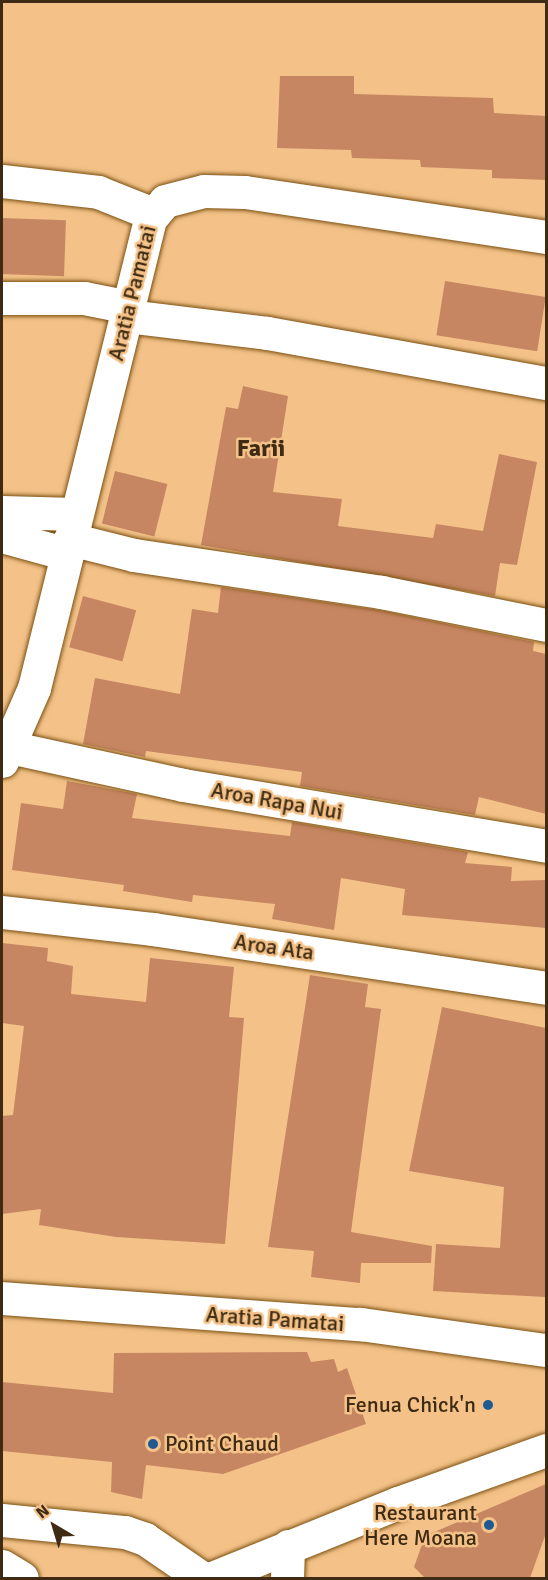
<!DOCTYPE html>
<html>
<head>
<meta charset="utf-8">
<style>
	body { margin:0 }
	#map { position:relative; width:548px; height:1580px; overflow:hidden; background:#f4c288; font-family:Signika,sans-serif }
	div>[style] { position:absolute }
	.building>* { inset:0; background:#c68662; transform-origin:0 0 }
	.roads { filter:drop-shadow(0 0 2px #7b5011) drop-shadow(0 0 2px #7b5011) }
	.minor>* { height:33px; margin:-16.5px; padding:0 16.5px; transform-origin:16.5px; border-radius:16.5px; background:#fff }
	.major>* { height:33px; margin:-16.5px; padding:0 16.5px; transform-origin:16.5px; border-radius:16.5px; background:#fff }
	.dots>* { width:16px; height:16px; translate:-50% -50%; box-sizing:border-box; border:3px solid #f4c288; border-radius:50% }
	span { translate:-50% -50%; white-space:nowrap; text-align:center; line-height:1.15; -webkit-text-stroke:5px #f4c288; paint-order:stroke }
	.street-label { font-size:22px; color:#3f2b13 }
	.poi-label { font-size:22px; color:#3f2b13 }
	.right { translate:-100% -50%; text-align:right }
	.left { translate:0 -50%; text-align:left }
	.neighbourhood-label { font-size:24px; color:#3f2b13; font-weight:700 }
	.frame { position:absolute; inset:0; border:3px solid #3f2b13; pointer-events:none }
	.north { position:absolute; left:24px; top:1496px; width:60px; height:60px; -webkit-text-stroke:4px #f4c288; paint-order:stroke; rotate:322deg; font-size:16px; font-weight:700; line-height:24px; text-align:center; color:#3f2b13 }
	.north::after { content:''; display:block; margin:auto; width:21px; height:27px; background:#3f2b13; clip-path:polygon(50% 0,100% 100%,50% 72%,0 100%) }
</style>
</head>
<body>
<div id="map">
	<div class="building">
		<div style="clip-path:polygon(280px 76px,354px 76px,354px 94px,493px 98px,494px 113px,546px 116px,546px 180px,492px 178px,492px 170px,421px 167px,420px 160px,352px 158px,351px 150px,277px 148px)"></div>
		<div style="left:2px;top:218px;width:64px;height:56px;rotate:2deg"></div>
		<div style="left:445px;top:281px;width:102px;height:55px;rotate:9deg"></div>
		<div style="clip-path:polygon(243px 386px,288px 396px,273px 492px,342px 499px,338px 526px,433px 538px,436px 524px,483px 531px,499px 454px,537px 462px,517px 565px,500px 563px,495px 596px,201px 545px,226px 407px,238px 409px)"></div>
		<div style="left:115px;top:471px;width:54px;height:54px;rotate:14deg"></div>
		<div style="clip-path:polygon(221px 587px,378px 610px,534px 642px,533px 651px,546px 654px,546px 814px,479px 797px,475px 815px,300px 786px,302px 772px,146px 751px,145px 757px,83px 744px,95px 678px,180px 694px,192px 609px,218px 613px)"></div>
		<div style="left:83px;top:596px;width:55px;height:53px;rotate:15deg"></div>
		<div style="clip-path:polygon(67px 781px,137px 794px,132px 818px,290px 836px,292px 822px,468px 852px,465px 863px,512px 867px,511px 881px,546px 880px,546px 928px,402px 915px,405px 889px,341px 878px,334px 930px,272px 919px,275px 904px,193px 895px,192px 902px,123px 891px,124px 885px,12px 870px,21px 803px,63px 809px)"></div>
		<div style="clip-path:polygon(2px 943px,48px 948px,47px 961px,73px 966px,71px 994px,146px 1002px,150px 958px,234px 967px,229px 1017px,244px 1018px,225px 1244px,116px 1237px,39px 1225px,41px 1209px,2px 1214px,2px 1116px,13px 1115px,24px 1026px,2px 1023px)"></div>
		<div style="clip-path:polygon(310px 975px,368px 984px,365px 1007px,381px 1009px,351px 1232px,432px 1246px,431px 1263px,361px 1263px,360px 1283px,311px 1277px,314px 1251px,268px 1247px)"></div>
		<div style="clip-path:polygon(442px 1007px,546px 1028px,545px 1297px,433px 1291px,436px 1244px,500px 1248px,504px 1187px,409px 1171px)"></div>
		<div style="clip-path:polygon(307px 1352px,311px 1362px,334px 1359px,338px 1372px,347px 1368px,366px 1424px,223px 1474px,146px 1465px,142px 1499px,111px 1492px,112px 1462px,2px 1451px,2px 1382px,113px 1393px,114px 1353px)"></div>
		<div style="clip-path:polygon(546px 1484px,546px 1533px,530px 1578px,425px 1578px,414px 1567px,425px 1536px)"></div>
	</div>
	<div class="roads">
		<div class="minor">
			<div style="left:2px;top:181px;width:97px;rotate:6.5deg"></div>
			<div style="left:98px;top:192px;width:59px;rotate:21.8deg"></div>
			<div style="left:2px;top:298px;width:82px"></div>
			<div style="left:84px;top:298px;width:46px;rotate:11.3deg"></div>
			<div style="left:127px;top:316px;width:141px;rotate:6.9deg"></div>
			<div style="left:267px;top:333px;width:283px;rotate:10.2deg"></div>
			<div style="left:2px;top:512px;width:74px;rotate:1.5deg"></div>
			<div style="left:2px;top:536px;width:67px;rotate:15.5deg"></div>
			<div style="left:70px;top:539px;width:66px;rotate:14deg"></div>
			<div style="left:134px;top:555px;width:250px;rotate:8.5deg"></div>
			<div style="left:381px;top:592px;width:168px;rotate:11.3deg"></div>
			<div style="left:9px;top:747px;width:178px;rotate:12.3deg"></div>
			<div style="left:183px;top:785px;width:368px;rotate:9.5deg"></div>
			<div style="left:2px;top:761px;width:80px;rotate:-66.3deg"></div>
			<div style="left:34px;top:688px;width:483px;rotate:-76.1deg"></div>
			<div style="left:150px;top:219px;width:23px;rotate:-50deg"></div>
			<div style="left:165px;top:201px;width:40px;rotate:-14.4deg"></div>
			<div style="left:204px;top:191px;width:41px;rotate:1.4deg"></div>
			<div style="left:245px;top:192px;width:304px;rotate:8.5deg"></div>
			<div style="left:2px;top:912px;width:152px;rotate:6.4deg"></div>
			<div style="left:153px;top:929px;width:397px;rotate:8.5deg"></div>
			<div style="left:2px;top:1298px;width:359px;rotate:4.2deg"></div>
			<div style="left:360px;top:1324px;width:188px;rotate:8deg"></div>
			<div style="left:2px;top:1520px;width:124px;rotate:5.6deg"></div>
			<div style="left:125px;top:1532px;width:21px;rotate:19deg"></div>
			<div style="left:145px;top:1539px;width:69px;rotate:34.4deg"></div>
			<div style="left:2px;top:1566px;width:23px;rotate:31deg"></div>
			<div style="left:287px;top:1578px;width:32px;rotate:-88deg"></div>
		</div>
		<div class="major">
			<div style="left:212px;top:1578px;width:201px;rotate:-22deg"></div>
			<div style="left:398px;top:1503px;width:157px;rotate:-19.7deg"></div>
		</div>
	</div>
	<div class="dots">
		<div style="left:488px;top:1405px;background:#1e5a91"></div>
		<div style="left:153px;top:1444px;background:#1e5a91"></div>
		<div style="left:489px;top:1525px;background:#1e5a91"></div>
	</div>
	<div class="street-label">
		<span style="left:132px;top:293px;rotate:-76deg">Aratia Pamatai</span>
		<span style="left:277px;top:801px;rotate:10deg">Aroa Rapa Nui</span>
		<span style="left:274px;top:947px;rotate:8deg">Aroa Ata</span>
		<span style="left:275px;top:1319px;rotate:4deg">Aratia Pamatai</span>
	</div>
	<div class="poi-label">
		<span class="right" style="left:476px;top:1405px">Fenua Chick'n</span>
		<span class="left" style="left:165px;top:1444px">Point Chaud</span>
		<span class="right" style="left:477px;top:1525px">Restaurant<br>Here Moana</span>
	</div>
	<div class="neighbourhood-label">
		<span style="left:261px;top:449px">Farii</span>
	</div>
	<div class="frame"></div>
	<div class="north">N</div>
</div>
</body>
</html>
